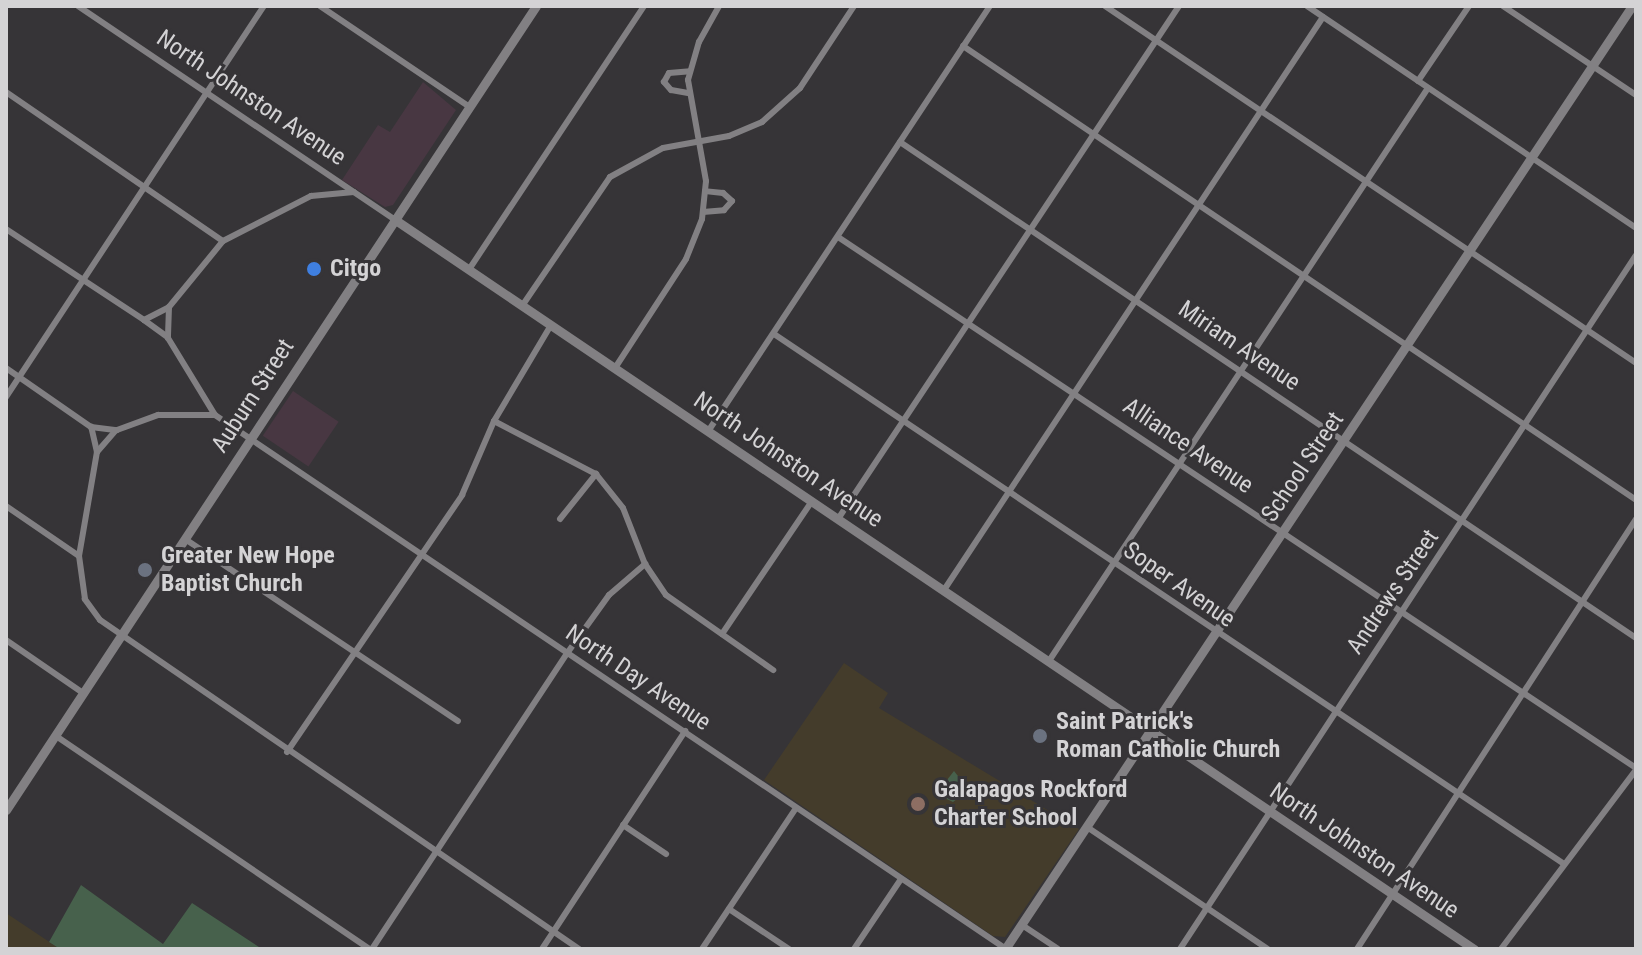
<!DOCTYPE html>
<html>
<head>
<meta charset="utf-8">
<style>
	body { margin:0 }
	#map { position:relative; width:1642px; height:955px; overflow:hidden; background:#363437; font-family:"Roboto Condensed",sans-serif }
	div>[style] { position:absolute }
	.commercial>* { inset:0; background:#483742; transform-origin:0 0 }
	.education>* { inset:0; background:#443c2b }
	.green>* { inset:0; background:#47614c }
	.street>* { height:6px; margin:-3px; padding:0 3px; transform-origin:3px; border-radius:3px; background:#828083 }
	.secondary>* { height:9px; margin:-4.5px; padding:0 4.5px; transform-origin:4.5px; border-radius:4.5px; background:#828083 }
	.dots>* { width:22px; height:22px; translate:-50% -50%; box-sizing:border-box; border:4px solid #363437; border-radius:50% }
	span { translate:-50% -50%; white-space:nowrap; text-align:center; line-height:1.15; -webkit-text-stroke:6px #363437; paint-order:stroke }
	.street-label { font-size:24px; color:#d4d3d5 }
	.poi-label { font-size:24px; color:#d4d3d5; font-weight:700 }
	.left { translate:0 -50%; text-align:left }
	.frame { position:absolute; inset:0; border:8px solid #d4d3d5; pointer-events:none }
</style>
</head>
<body>
<div id="map">
	<div class="commercial">
		<div style="clip-path:polygon(423px 82px,456px 110px,393px 205px,385px 207px,342px 180px,378px 125px,390px 132px)"></div>
		<div style="left:293px;top:391px;width:55px;height:54px;rotate:34deg"></div>
	</div>
	<div class="education">
		<div style="clip-path:polygon(844px 663px,888px 693px,879px 708px,1079px 829px,1005px 937px,993px 936px,764px 780px)"></div>
		<div style="clip-path:polygon(6px 913px,60px 949px,6px 949px)"></div>
	</div>
	<div class="green">
		<div style="clip-path:polygon(954px 771px,969px 790px,953px 802px,936px 794px)"></div>
		<div style="clip-path:polygon(81px 885px,163px 944px,192px 903px,262px 949px,60px 949px,49px 942px)"></div>
	</div>
	<div class="street">
		<div style="left:78px;top:6px;width:381px;rotate:34deg"></div>
		<div style="left:320px;top:6px;width:181px;rotate:34deg"></div>
		<div style="left:1105px;top:6px;width:640px;rotate:33.91deg"></div>
		<div style="left:1307px;top:6px;width:397px;rotate:34deg"></div>
		<div style="left:1503px;top:6px;width:160px;rotate:33.8deg"></div>
		<div style="left:963px;top:46px;width:812px;rotate:34deg"></div>
		<div style="left:1418px;top:81px;width:91px;rotate:-55.8deg"></div>
		<div style="left:6px;top:92px;width:263px;rotate:34.5deg"></div>
		<div style="left:688px;top:93px;width:17px;rotate:-170deg"></div>
		<div style="left:671px;top:90px;width:11px;rotate:-131deg"></div>
		<div style="left:664px;top:82px;width:10px;rotate:-61deg"></div>
		<div style="left:669px;top:73px;width:21px;rotate:-5deg"></div>
		<div style="left:900px;top:142px;width:888px;rotate:33.98deg"></div>
		<div style="left:703px;top:212px;width:21px;rotate:-5deg"></div>
		<div style="left:724px;top:210px;width:12px;rotate:-48deg"></div>
		<div style="left:732px;top:201px;width:12px;rotate:-138deg"></div>
		<div style="left:723px;top:193px;width:18px;rotate:-174deg"></div>
		<div style="left:6px;top:229px;width:165px;rotate:33.4deg"></div>
		<div style="left:144px;top:320px;width:28px;rotate:-27deg"></div>
		<div style="left:169px;top:307px;width:31px;rotate:92deg"></div>
		<div style="left:168px;top:338px;width:90px;rotate:58.6deg"></div>
		<div style="left:838px;top:237px;width:959px;rotate:33.64deg"></div>
		<div style="left:470px;top:268px;width:315px;rotate:-56.4deg"></div>
		<div style="left:522px;top:306px;width:156px;rotate:-55.7deg"></div>
		<div style="left:610px;top:177px;width:60px;rotate:-28.7deg"></div>
		<div style="left:663px;top:148px;width:67px;rotate:-10.3deg"></div>
		<div style="left:729px;top:136px;width:36px;rotate:-23deg"></div>
		<div style="left:762px;top:122px;width:51px;rotate:-41.8deg"></div>
		<div style="left:800px;top:88px;width:98px;rotate:-56.6deg"></div>
		<div style="left:169px;top:307px;width:85px;rotate:-50.7deg"></div>
		<div style="left:223px;top:241px;width:99px;rotate:-27.1deg"></div>
		<div style="left:311px;top:196px;width:43px;rotate:-5.3deg"></div>
		<div style="left:144px;top:320px;width:29px;rotate:36deg"></div>
		<div style="left:774px;top:334px;width:951px;rotate:33.86deg"></div>
		<div style="left:6px;top:368px;width:103px;rotate:34.8deg"></div>
		<div style="left:615px;top:368px;width:130px;rotate:-56.9deg"></div>
		<div style="left:686px;top:259px;width:43px;rotate:-68.2deg"></div>
		<div style="left:702px;top:219px;width:38px;rotate:-84deg"></div>
		<div style="left:706px;top:181px;width:103px;rotate:-100.1deg"></div>
		<div style="left:688px;top:80px;width:40px;rotate:-74deg"></div>
		<div style="left:699px;top:42px;width:41px;rotate:-60.9deg"></div>
		<div style="left:6px;top:397px;width:468px;rotate:-56.6deg"></div>
		<div style="left:494px;top:421px;width:115px;rotate:27.5deg"></div>
		<div style="left:596px;top:474px;width:43px;rotate:51.5deg"></div>
		<div style="left:623px;top:508px;width:60px;rotate:68.6deg"></div>
		<div style="left:645px;top:564px;width:37px;rotate:56deg"></div>
		<div style="left:666px;top:595px;width:131px;rotate:35deg"></div>
		<div style="left:709px;top:430px;width:509px;rotate:-56.47deg"></div>
		<div style="left:97px;top:452px;width:29px;rotate:-49deg"></div>
		<div style="left:6px;top:506px;width:88px;rotate:34.4deg"></div>
		<div style="left:560px;top:519px;width:58px;rotate:-51.3deg"></div>
		<div style="left:838px;top:519px;width:616px;rotate:-56.39deg"></div>
		<div style="left:185px;top:539px;width:328px;rotate:33.7deg"></div>
		<div style="left:944px;top:590px;width:687px;rotate:-56.52deg"></div>
		<div style="left:722px;top:634px;width:161px;rotate:-55.9deg"></div>
		<div style="left:6px;top:640px;width:93px;rotate:34.5deg"></div>
		<div style="left:1049px;top:661px;width:687px;rotate:-56.52deg"></div>
		<div style="left:56px;top:736px;width:379px;rotate:34.2deg"></div>
		<div style="left:287px;top:752px;width:311px;rotate:-55.7deg"></div>
		<div style="left:462px;top:495px;width:81px;rotate:-66.6deg"></div>
		<div style="left:494px;top:421px;width:112px;rotate:-59.3deg"></div>
		<div style="left:623px;top:825px;width:52px;rotate:34deg"></div>
		<div style="left:1087px;top:827px;width:218px;rotate:34deg"></div>
		<div style="left:729px;top:909px;width:72px;rotate:33.7deg"></div>
		<div style="left:1022px;top:925px;width:43px;rotate:33.7deg"></div>
		<div style="left:372px;top:949px;width:356px;rotate:-56.6deg"></div>
		<div style="left:568px;top:652px;width:70px;rotate:-54.3deg"></div>
		<div style="left:609px;top:595px;width:48px;rotate:-40.7deg"></div>
		<div style="left:542px;top:949px;width:261px;rotate:-56.7deg"></div>
		<div style="left:579px;top:949px;width:581px;rotate:-145.52deg"></div>
		<div style="left:100px;top:620px;width:26px;rotate:-126deg"></div>
		<div style="left:85px;top:599px;width:43px;rotate:-97.9deg"></div>
		<div style="left:79px;top:556px;width:106px;rotate:-80.2deg"></div>
		<div style="left:97px;top:452px;width:26px;rotate:-103deg"></div>
		<div style="left:91px;top:427px;width:26px;rotate:7deg"></div>
		<div style="left:117px;top:430px;width:44px;rotate:-20.1deg"></div>
		<div style="left:158px;top:415px;width:57px"></div>
		<div style="left:215px;top:415px;width:954px;rotate:34.02deg"></div>
		<div style="left:702px;top:949px;width:169px;rotate:-56.3deg"></div>
		<div style="left:854px;top:949px;width:84px;rotate:-56.1deg"></div>
		<div style="left:1180px;top:949px;width:830px;rotate:-56.69deg"></div>
		<div style="left:1357px;top:949px;width:513px;rotate:-57.02deg"></div>
		<div style="left:1501px;top:949px;width:224px;rotate:-53deg"></div>
	</div>
	<div class="secondary">
		<div style="left:394px;top:219px;width:1304px;rotate:34.06deg"></div>
		<div style="left:6px;top:810px;width:963px;rotate:-56.61deg"></div>
		<div style="left:1005px;top:949px;width:1132px;rotate:-56.38deg"></div>
	</div>
	<div class="dots">
		<div style="left:314px;top:269px;background:#3f7fe0"></div>
		<div style="left:145px;top:570px;background:#6b7280"></div>
		<div style="left:1040px;top:736px;background:#6b7280"></div>
		<div style="left:918px;top:804px;background:#8d6e63"></div>
	</div>
	<div class="street-label">
		<span style="left:251px;top:98px;rotate:34deg">North Johnston Avenue</span>
		<span style="left:1239px;top:346px;rotate:34deg">Miriam Avenue</span>
		<span style="left:253px;top:396px;rotate:-57deg">Auburn Street</span>
		<span style="left:1188px;top:446px;rotate:34deg">Alliance Avenue</span>
		<span style="left:788px;top:460px;rotate:34deg">North Johnston Avenue</span>
		<span style="left:1303px;top:467px;rotate:-56deg">School Street</span>
		<span style="left:1179px;top:585px;rotate:35deg">Soper Avenue</span>
		<span style="left:1393px;top:592px;rotate:-56deg">Andrews Street</span>
		<span style="left:638px;top:678px;rotate:34deg">North Day Avenue</span>
		<span style="left:1364px;top:851px;rotate:34deg">North Johnston Avenue</span>
	</div>
	<div class="poi-label">
		<span class="left" style="left:330px;top:269px">Citgo</span>
		<span class="left" style="left:161px;top:570px">Greater New Hope<br>Baptist Church</span>
		<span class="left" style="left:1056px;top:736px">Saint Patrick's<br>Roman Catholic Church</span>
		<span class="left" style="left:934px;top:804px">Galapagos Rockford<br>Charter School</span>
	</div>
	<div class="frame"></div>
</div>
</body>
</html>
